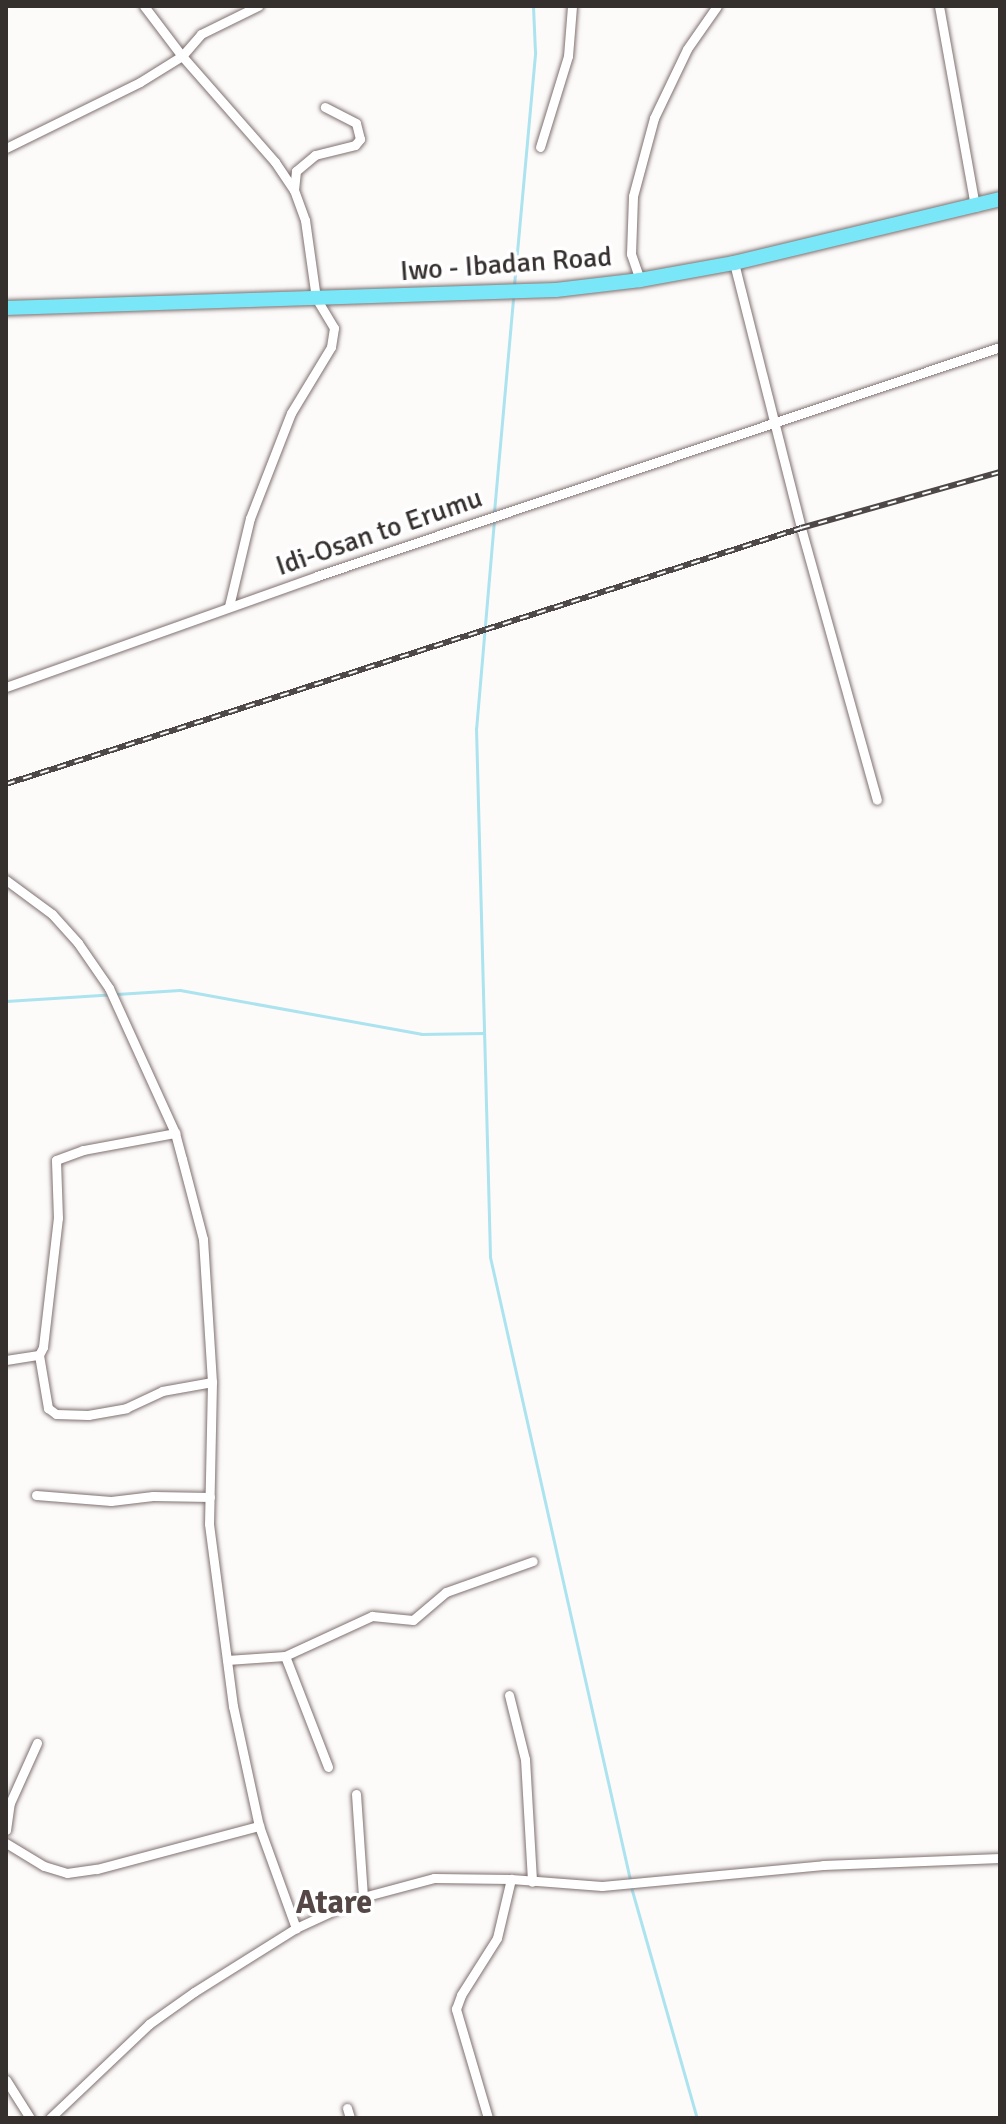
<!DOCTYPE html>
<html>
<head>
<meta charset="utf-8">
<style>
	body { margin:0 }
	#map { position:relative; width:1006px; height:2124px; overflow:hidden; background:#fdfafa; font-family:Signika,sans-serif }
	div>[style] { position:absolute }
	.stream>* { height:3px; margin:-1.5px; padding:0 1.5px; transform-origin:1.5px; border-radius:1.5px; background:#abe3ef }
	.roads { filter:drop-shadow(0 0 2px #7f7170) drop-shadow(0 0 2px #7f7170) }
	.minor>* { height:9px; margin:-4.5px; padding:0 4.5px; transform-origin:4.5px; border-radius:4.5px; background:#fff }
	.primary>* { height:14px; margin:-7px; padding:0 7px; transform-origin:7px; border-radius:7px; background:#79e7f7 }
	.rail>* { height:6px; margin-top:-3px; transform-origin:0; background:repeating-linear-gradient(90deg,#fff 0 9px,#4e4948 0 18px); box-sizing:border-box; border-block:2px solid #4e4948 }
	span { translate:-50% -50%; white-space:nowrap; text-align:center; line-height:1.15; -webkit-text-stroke:7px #fff; paint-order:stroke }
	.street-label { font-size:28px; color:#352f2e }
	.quarter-label { font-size:32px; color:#544746; font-weight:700 }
	.frame { position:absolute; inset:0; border:8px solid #352f2e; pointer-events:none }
</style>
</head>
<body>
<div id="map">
	<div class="stream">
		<div style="left:514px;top:285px;width:234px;rotate:-84.8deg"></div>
		<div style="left:535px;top:52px;width:46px;rotate:-92.5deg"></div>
		<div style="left:494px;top:512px;width:216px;rotate:-84.9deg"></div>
		<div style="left:494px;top:520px;width:209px;rotate:94.9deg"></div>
		<div style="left:476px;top:728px;width:529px;rotate:88.48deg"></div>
		<div style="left:490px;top:1257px;width:639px;rotate:77.33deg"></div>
		<div style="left:6px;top:1001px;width:174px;rotate:-3.6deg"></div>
		<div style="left:180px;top:990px;width:245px;rotate:10.3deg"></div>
		<div style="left:421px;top:1034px;width:63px;rotate:-0.9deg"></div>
		<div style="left:631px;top:1887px;width:240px;rotate:74.1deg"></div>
	</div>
	<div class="roads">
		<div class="minor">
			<div style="left:144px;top:6px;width:63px;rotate:52.8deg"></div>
			<div style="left:182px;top:56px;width:141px;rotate:48.7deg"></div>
			<div style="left:275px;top:162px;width:34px;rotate:56deg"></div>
			<div style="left:294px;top:190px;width:32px;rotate:70deg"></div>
			<div style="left:305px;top:220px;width:79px;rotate:82deg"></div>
			<div style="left:316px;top:298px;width:35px;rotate:59deg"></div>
			<div style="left:334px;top:328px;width:19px;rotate:99deg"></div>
			<div style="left:331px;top:347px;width:77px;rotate:121.2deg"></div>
			<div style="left:291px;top:413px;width:113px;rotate:111.3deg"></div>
			<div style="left:250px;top:518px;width:90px;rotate:103.4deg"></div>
			<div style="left:939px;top:6px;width:204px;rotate:79.8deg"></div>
			<div style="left:540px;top:147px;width:95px;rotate:-72.9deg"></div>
			<div style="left:568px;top:56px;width:50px;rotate:-85.4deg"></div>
			<div style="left:6px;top:148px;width:149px;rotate:-26.2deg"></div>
			<div style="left:140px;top:82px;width:49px;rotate:-31.8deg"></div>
			<div style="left:182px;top:56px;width:29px;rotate:-49deg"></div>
			<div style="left:201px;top:34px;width:64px;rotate:-26.2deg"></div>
			<div style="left:294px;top:190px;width:19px;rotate:-84deg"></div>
			<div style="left:296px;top:171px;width:25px;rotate:-40deg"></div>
			<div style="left:315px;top:155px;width:41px;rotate:-14deg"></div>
			<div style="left:355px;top:145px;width:8px;rotate:-50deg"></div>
			<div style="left:360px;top:139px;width:16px;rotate:-104deg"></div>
			<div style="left:356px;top:123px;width:35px;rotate:-153deg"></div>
			<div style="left:734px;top:263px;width:273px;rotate:75.8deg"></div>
			<div style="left:801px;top:528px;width:282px;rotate:74.4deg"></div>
			<div style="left:640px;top:280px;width:28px;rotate:-109deg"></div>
			<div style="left:631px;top:254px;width:58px;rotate:-88deg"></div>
			<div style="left:633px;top:196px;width:81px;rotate:-74.9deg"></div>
			<div style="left:654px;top:118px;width:76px;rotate:-64.4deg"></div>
			<div style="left:687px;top:49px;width:52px;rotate:-55.1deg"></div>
			<div style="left:6px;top:687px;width:330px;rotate:-19.6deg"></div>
			<div style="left:317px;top:576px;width:720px;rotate:-18.54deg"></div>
			<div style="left:6px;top:880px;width:57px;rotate:36.5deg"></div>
			<div style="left:52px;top:914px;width:39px;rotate:48deg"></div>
			<div style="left:78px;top:943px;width:55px;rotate:55.4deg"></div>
			<div style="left:109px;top:988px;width:159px;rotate:65.5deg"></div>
			<div style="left:175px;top:1133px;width:27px;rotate:75deg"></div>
			<div style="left:182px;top:1159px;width:83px;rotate:75.3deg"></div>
			<div style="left:203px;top:1239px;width:143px;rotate:86.4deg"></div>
			<div style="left:212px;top:1382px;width:142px;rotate:91.2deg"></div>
			<div style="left:209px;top:1524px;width:184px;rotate:82.5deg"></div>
			<div style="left:233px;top:1706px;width:123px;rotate:77.8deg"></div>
			<div style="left:259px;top:1826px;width:109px;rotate:70.1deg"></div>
			<div style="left:39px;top:1355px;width:54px;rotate:80.4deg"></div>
			<div style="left:48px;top:1408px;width:10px;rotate:37deg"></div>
			<div style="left:56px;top:1414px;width:32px;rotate:2deg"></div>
			<div style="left:88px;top:1415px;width:39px;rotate:-10deg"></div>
			<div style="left:126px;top:1408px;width:40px;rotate:-25deg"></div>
			<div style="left:162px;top:1391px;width:51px;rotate:-10.2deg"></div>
			<div style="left:6px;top:1360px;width:33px;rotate:-9deg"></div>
			<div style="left:39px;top:1355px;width:9px;rotate:-63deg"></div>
			<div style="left:43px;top:1347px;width:130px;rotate:-83.4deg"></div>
			<div style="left:58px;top:1218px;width:58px;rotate:-92deg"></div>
			<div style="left:56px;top:1160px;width:29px;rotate:-20deg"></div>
			<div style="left:83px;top:1150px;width:94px;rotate:-10.5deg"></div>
			<div style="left:36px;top:1495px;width:75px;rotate:4.6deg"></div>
			<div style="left:111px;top:1501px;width:42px;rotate:-6.8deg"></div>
			<div style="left:153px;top:1496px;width:57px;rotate:1deg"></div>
			<div style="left:285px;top:1656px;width:119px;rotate:68.8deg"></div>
			<div style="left:227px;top:1660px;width:58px;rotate:-3.9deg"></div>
			<div style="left:285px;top:1656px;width:96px;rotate:-24.7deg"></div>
			<div style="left:372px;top:1616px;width:41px;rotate:5.6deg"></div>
			<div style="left:413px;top:1620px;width:43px;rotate:-40.3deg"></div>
			<div style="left:446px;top:1592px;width:92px;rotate:-19.6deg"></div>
			<div style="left:509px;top:1695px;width:66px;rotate:76deg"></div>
			<div style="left:525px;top:1759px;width:123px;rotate:86.7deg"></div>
			<div style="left:356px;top:1794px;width:103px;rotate:86.1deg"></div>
			<div style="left:6px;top:1830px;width:27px;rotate:-82deg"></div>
			<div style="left:10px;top:1803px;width:66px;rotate:-65.8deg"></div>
			<div style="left:6px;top:1843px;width:44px;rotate:31.2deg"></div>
			<div style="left:44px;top:1866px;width:24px;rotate:17deg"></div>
			<div style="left:67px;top:1873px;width:30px;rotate:-8deg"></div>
			<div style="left:97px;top:1869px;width:168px;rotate:-14.9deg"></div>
			<div style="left:6px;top:2080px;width:45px;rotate:57.7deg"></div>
			<div style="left:347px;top:2108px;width:10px;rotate:73deg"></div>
			<div style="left:50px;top:2118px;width:137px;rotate:-43.5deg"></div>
			<div style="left:149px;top:2024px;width:55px;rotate:-35.4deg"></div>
			<div style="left:194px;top:1992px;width:120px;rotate:-32.1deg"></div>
			<div style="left:296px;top:1928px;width:74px;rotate:-24.8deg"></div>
			<div style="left:363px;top:1897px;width:73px;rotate:-15deg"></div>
			<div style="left:434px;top:1878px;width:77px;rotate:0.7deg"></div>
			<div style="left:511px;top:1879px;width:91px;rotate:4.4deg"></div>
			<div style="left:602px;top:1886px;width:222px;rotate:-5.4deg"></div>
			<div style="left:823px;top:1865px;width:177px;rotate:-2.3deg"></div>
			<div style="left:488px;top:2118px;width:114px;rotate:-106.4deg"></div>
			<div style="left:456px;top:2009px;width:15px;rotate:-70deg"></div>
			<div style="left:461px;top:1995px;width:67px;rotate:-57.7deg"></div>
			<div style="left:497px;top:1938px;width:61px;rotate:-76.7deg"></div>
		</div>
		<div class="primary">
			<div style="left:6px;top:308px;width:550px;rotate:-1.87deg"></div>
			<div style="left:556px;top:290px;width:85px;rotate:-6.8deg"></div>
			<div style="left:640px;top:280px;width:96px;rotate:-10.3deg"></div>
			<div style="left:734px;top:263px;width:274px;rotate:-13.5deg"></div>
		</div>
	</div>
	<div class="rail">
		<div style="left:6px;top:784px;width:835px;rotate:-17.85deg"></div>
		<div style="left:801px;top:528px;width:207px;rotate:-15.7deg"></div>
	</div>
	<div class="street-label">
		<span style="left:506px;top:264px;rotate:-4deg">Iwo - Ibadan Road</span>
		<span style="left:379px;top:532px;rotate:-19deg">Idi-Osan to Erumu</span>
	</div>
	<div class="quarter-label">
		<span style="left:334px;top:1903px">Atare</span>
	</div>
	<div class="frame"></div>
</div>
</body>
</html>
